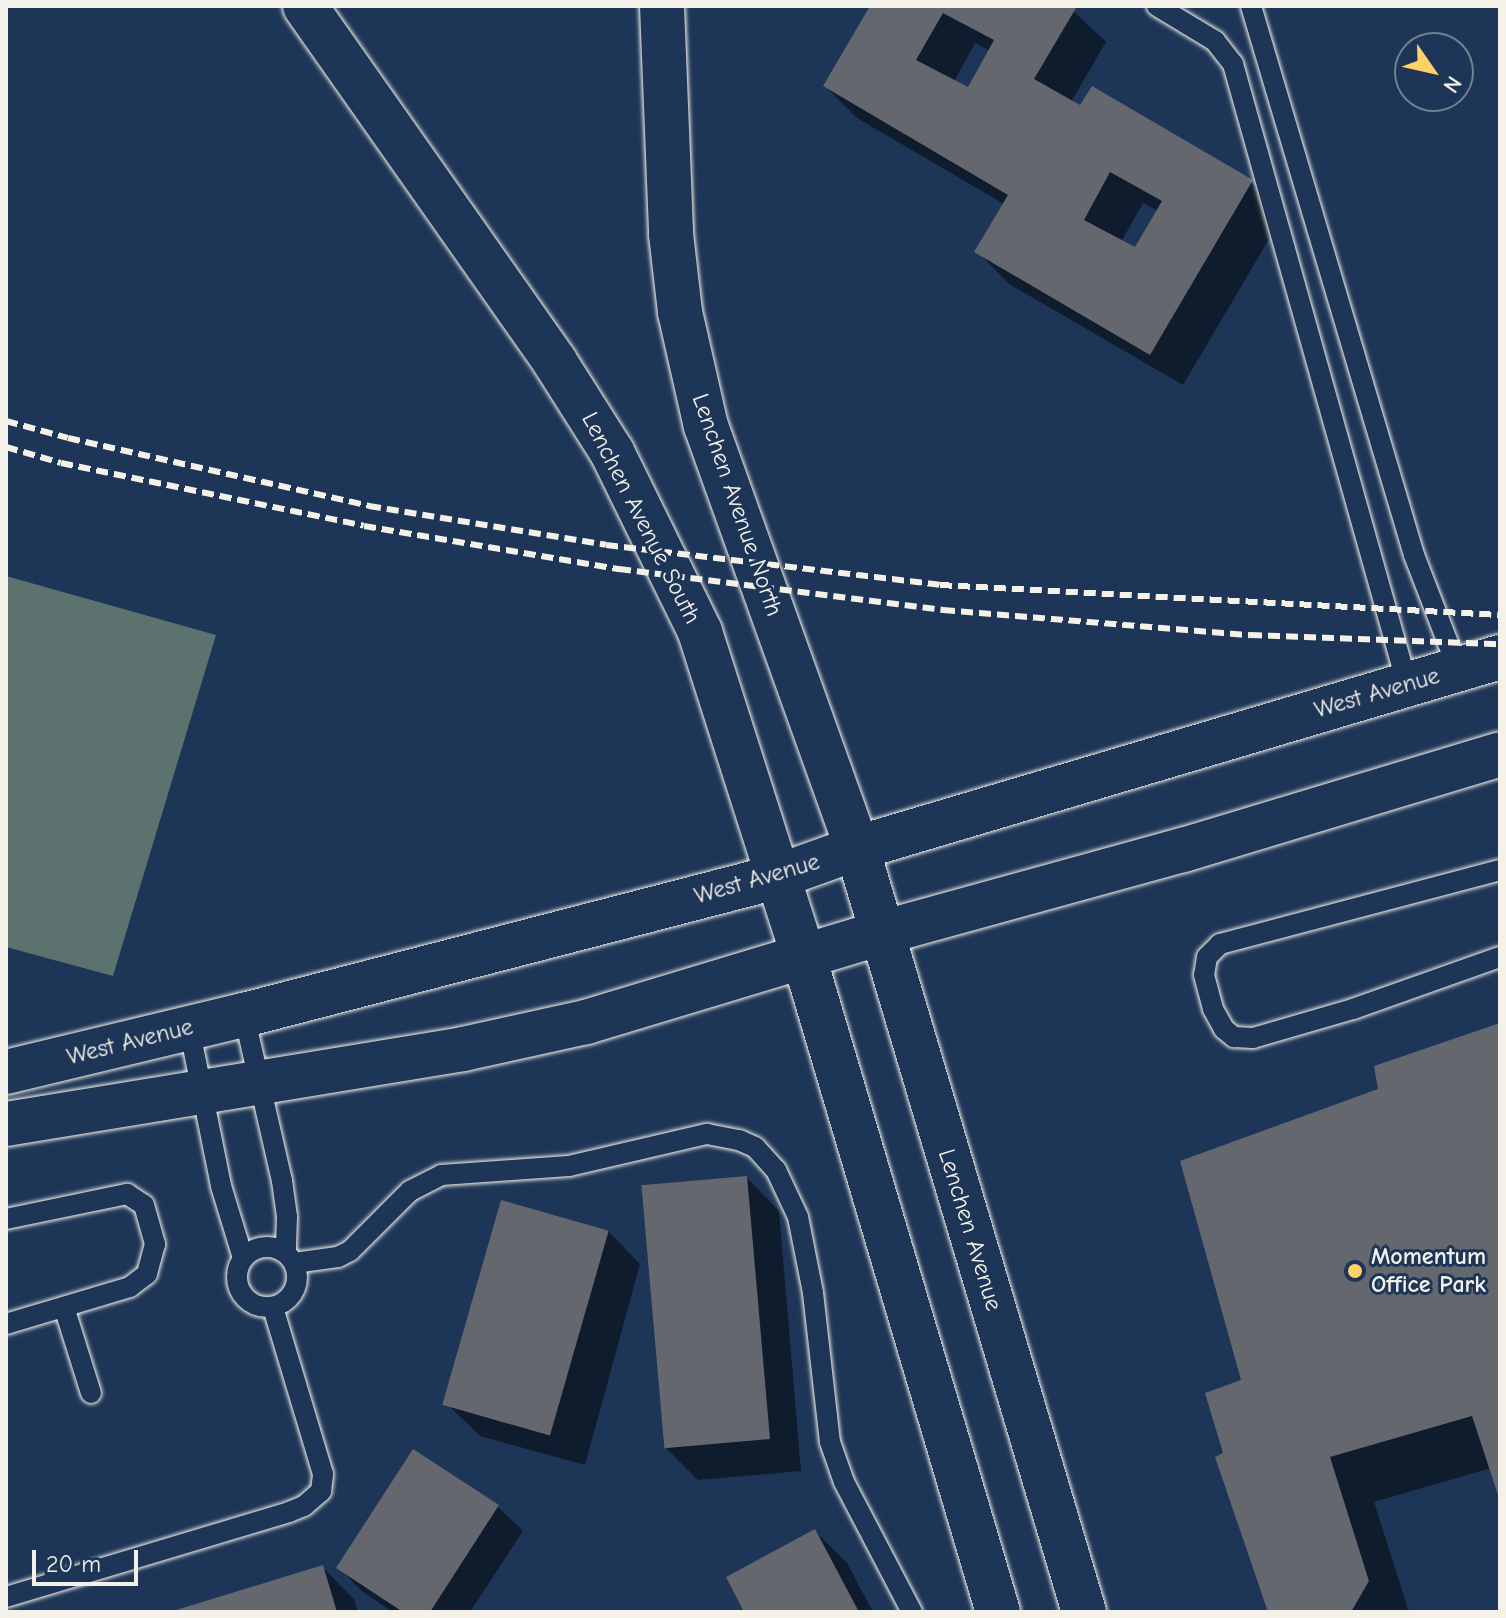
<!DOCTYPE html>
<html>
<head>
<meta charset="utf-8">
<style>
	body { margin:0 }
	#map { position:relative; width:1506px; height:1618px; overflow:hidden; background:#1d3557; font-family:"Comic Neue",sans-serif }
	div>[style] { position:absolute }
	.green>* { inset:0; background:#5c726e }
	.shadow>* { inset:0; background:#0007 }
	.building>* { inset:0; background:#65676f; transform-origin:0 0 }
	.roads { filter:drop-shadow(0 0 2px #f4f1e8) drop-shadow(0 0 2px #f4f1e8) }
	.lane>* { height:20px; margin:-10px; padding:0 10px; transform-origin:10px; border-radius:10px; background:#1d3557 }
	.lane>.ring { margin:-10px; padding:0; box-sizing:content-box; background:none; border:20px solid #1d3557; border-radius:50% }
	.secondary>* { height:44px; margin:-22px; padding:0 22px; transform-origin:22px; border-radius:22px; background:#1d3557 }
	.rail>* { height:6px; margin-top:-3px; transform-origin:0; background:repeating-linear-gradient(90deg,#f4f1e8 0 12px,transparent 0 18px) }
	.dots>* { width:22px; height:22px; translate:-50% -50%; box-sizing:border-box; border:4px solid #1d3557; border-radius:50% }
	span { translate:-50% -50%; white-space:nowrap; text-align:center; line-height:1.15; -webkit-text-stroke:6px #1d3557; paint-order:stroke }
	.street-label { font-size:24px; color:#f4f1e8 }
	.poi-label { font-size:24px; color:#f4f1e8; font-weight:700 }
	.left { translate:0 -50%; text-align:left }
	.frame { position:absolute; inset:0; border:8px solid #f4f1e8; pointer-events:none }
	.north { position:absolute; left:1394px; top:32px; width:80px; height:80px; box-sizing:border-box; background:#1d3557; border:2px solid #738091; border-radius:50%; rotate:124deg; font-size:22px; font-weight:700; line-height:32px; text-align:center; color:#f4f1e8 }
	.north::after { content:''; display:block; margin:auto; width:28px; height:36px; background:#ffd166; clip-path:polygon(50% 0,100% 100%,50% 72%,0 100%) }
	.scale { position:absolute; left:32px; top:1550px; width:106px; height:36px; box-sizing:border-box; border:4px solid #f4f1e8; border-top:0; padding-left:10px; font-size:24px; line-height:28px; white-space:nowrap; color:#f4f1e8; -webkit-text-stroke:6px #1d3557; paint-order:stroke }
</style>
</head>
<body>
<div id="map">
	<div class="green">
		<div style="clip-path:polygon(6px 576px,216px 635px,113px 976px,6px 947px)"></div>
	</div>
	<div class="shadow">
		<div style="clip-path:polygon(evenodd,872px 6px,1068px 6px,1106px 42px,1071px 102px,1251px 182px,1284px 214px,1183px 385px,1009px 284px,977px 251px,1004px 204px,857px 118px,825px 86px,872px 6px,975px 43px,990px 51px,969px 90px,954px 82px,975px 43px,872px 6px,1143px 203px,1158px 211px,1136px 250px,1121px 242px,1143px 203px)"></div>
		<div style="clip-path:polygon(1500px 1025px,1500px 1497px,1491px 1468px,1374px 1502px,1409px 1612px,1270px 1612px,1226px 1454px,1243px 1381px,1380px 1090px)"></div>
		<div style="clip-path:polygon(747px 1178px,779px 1211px,801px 1471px,698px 1480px,665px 1447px)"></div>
		<div style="clip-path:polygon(608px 1231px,640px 1264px,585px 1465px,480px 1436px,447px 1404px)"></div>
		<div style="clip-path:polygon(413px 1452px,498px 1507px,523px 1531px,470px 1612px,393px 1612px,363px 1592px,339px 1568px)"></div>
		<div style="clip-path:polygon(815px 1531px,847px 1563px,873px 1612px,747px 1612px)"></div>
		<div style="clip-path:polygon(322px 1567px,354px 1599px,358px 1612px,177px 1612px)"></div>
	</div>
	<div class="building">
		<div style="clip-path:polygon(evenodd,870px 6px,1071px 6px,1076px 8px,1034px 79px,1080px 105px,1092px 86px,1253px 180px,1150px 355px,974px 252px,1008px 195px,823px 86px,870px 6px,943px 13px,994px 40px,968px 87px,916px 60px,943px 13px,870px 6px,1110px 172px,1162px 201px,1135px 247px,1084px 220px,1110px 172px)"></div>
		<div style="clip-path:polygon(1500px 1023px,1500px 1501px,1472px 1416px,1330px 1457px,1369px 1581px,1351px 1612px,1268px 1612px,1215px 1457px,1223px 1453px,1205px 1393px,1241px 1380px,1180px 1161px,1378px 1089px,1374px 1066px)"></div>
		<div style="left:747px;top:1176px;width:264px;height:106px;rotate:85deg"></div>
		<div style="left:501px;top:1200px;width:112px;height:213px;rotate:16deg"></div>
		<div style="clip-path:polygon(413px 1449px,499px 1505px,430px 1612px,403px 1612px,336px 1568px)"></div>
		<div style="clip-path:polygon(815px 1529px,859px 1612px,744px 1612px,726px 1577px)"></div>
		<div style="clip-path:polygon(323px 1565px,337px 1612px,173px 1612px,173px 1611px)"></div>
	</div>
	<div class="roads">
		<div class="lane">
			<div style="left:1157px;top:6px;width:68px;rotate:31.1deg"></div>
			<div style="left:1215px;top:41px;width:29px;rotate:52deg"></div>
			<div style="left:1233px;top:64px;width:644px;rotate:74.32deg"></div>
			<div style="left:1251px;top:6px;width:573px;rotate:73.46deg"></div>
			<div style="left:1414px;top:555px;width:122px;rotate:68.9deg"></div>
			<div style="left:1500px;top:870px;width:290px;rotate:165.2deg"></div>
			<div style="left:1220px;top:944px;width:18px;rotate:135deg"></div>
			<div style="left:1207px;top:957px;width:18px;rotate:99deg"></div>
			<div style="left:1204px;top:975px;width:35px;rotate:75deg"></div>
			<div style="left:1213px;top:1009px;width:23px;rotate:61deg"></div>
			<div style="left:1224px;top:1029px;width:13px;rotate:39deg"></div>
			<div style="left:1234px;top:1037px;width:19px;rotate:3deg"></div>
			<div style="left:1253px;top:1038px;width:104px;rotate:-16.2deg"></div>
			<div style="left:1353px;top:1009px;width:156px;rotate:-19.5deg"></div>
			<div style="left:244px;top:1015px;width:170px;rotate:77.1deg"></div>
			<div style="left:282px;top:1181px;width:36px;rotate:82deg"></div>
			<div style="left:287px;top:1217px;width:35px;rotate:92deg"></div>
			<div style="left:189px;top:1027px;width:162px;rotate:78.6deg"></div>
			<div style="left:221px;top:1186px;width:75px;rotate:73deg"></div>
			<div style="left:6px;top:1219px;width:124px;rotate:-11.7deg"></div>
			<div style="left:127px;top:1194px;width:20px;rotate:33deg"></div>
			<div style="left:144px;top:1205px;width:41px;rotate:74.2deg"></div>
			<div style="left:155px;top:1244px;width:31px;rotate:105deg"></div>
			<div style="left:147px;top:1274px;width:21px;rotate:143deg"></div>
			<div style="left:130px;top:1287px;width:129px;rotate:163.4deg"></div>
			<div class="ring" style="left:237px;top:1247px;width:40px;height:40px"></div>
			<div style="left:294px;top:1263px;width:44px;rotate:-7.8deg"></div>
			<div style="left:338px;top:1257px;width:13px;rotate:-27deg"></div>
			<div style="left:350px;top:1251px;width:85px;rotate:-45deg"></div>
			<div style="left:410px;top:1191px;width:35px;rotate:-27deg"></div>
			<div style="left:441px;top:1175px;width:128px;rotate:-4deg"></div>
			<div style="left:569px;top:1166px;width:142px;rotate:-13.1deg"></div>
			<div style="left:707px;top:1134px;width:33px;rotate:11deg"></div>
			<div style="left:739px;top:1140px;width:17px;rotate:24deg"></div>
			<div style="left:755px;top:1147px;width:31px;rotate:48deg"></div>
			<div style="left:776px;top:1170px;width:52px;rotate:64.9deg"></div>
			<div style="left:798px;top:1217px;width:77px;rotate:78.8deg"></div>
			<div style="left:813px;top:1293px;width:150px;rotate:83.5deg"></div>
			<div style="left:830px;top:1442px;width:42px;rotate:70.7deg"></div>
			<div style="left:844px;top:1482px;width:147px;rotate:62.4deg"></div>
			<div style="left:64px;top:1307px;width:90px;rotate:72.6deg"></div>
			<div style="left:6px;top:1597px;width:295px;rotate:-16.7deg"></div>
			<div style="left:289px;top:1512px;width:16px;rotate:-22deg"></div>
			<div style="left:304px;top:1506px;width:23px;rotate:-41deg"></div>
			<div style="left:321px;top:1491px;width:17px;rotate:-83deg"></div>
			<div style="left:323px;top:1474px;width:174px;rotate:-106.7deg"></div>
		</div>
		<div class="secondary">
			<div style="left:305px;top:6px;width:435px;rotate:54.9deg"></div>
			<div style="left:555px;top:362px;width:107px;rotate:57.7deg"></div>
			<div style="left:612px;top:452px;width:200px;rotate:63.9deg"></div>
			<div style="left:700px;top:632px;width:341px;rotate:72.3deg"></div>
			<div style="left:804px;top:957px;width:683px;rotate:73.5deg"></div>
			<div style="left:662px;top:6px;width:228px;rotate:87.7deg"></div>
			<div style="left:671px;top:234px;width:79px;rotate:83.4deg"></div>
			<div style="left:680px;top:312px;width:117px;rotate:77.2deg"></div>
			<div style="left:706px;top:426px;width:448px;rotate:70.3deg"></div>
			<div style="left:857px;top:848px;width:797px;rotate:73.45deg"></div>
			<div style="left:6px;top:1072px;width:245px;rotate:-13.5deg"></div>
			<div style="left:244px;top:1015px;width:550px;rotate:-14.54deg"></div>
			<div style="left:776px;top:877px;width:86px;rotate:-19.7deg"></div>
			<div style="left:857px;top:848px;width:671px;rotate:-16.54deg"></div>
			<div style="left:6px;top:1124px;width:463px;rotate:-9.3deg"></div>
			<div style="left:463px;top:1049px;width:126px;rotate:-12.4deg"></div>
			<div style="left:586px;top:1022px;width:308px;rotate:-16.8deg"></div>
			<div style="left:881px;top:933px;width:313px;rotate:-15.4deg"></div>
			<div style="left:1183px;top:850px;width:331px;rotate:-16.8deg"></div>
		</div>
	</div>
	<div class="rail">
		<div style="left:6px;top:421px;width:64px;rotate:15.3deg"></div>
		<div style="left:68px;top:438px;width:309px;rotate:12.7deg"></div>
		<div style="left:369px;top:506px;width:240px;rotate:9.3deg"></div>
		<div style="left:606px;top:545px;width:336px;rotate:6.8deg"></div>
		<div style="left:940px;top:585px;width:561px;rotate:3.07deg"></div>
		<div style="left:6px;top:447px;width:57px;rotate:16.2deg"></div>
		<div style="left:61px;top:463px;width:309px;rotate:11.7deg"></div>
		<div style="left:364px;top:526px;width:259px;rotate:9.6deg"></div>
		<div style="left:619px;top:569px;width:327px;rotate:7.2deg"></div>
		<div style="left:943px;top:610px;width:308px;rotate:4.7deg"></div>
		<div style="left:1250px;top:635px;width:250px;rotate:2.1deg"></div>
	</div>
	<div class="dots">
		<div style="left:1355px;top:1271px;background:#ffd166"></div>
	</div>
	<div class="street-label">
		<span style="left:737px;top:505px;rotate:71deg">Lenchen Avenue North</span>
		<span style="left:641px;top:518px;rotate:63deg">Lenchen Avenue South</span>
		<span style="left:1377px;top:693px;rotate:-16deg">West Avenue</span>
		<span style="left:757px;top:879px;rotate:-16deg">West Avenue</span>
		<span style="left:130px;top:1042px;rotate:-14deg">West Avenue</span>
		<span style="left:970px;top:1230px;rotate:73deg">Lenchen Avenue</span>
	</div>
	<div class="poi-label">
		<span class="left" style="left:1371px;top:1271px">Momentum<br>Office Park</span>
	</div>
	<div class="frame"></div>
	<div class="north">N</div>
	<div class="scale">20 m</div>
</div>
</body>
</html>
